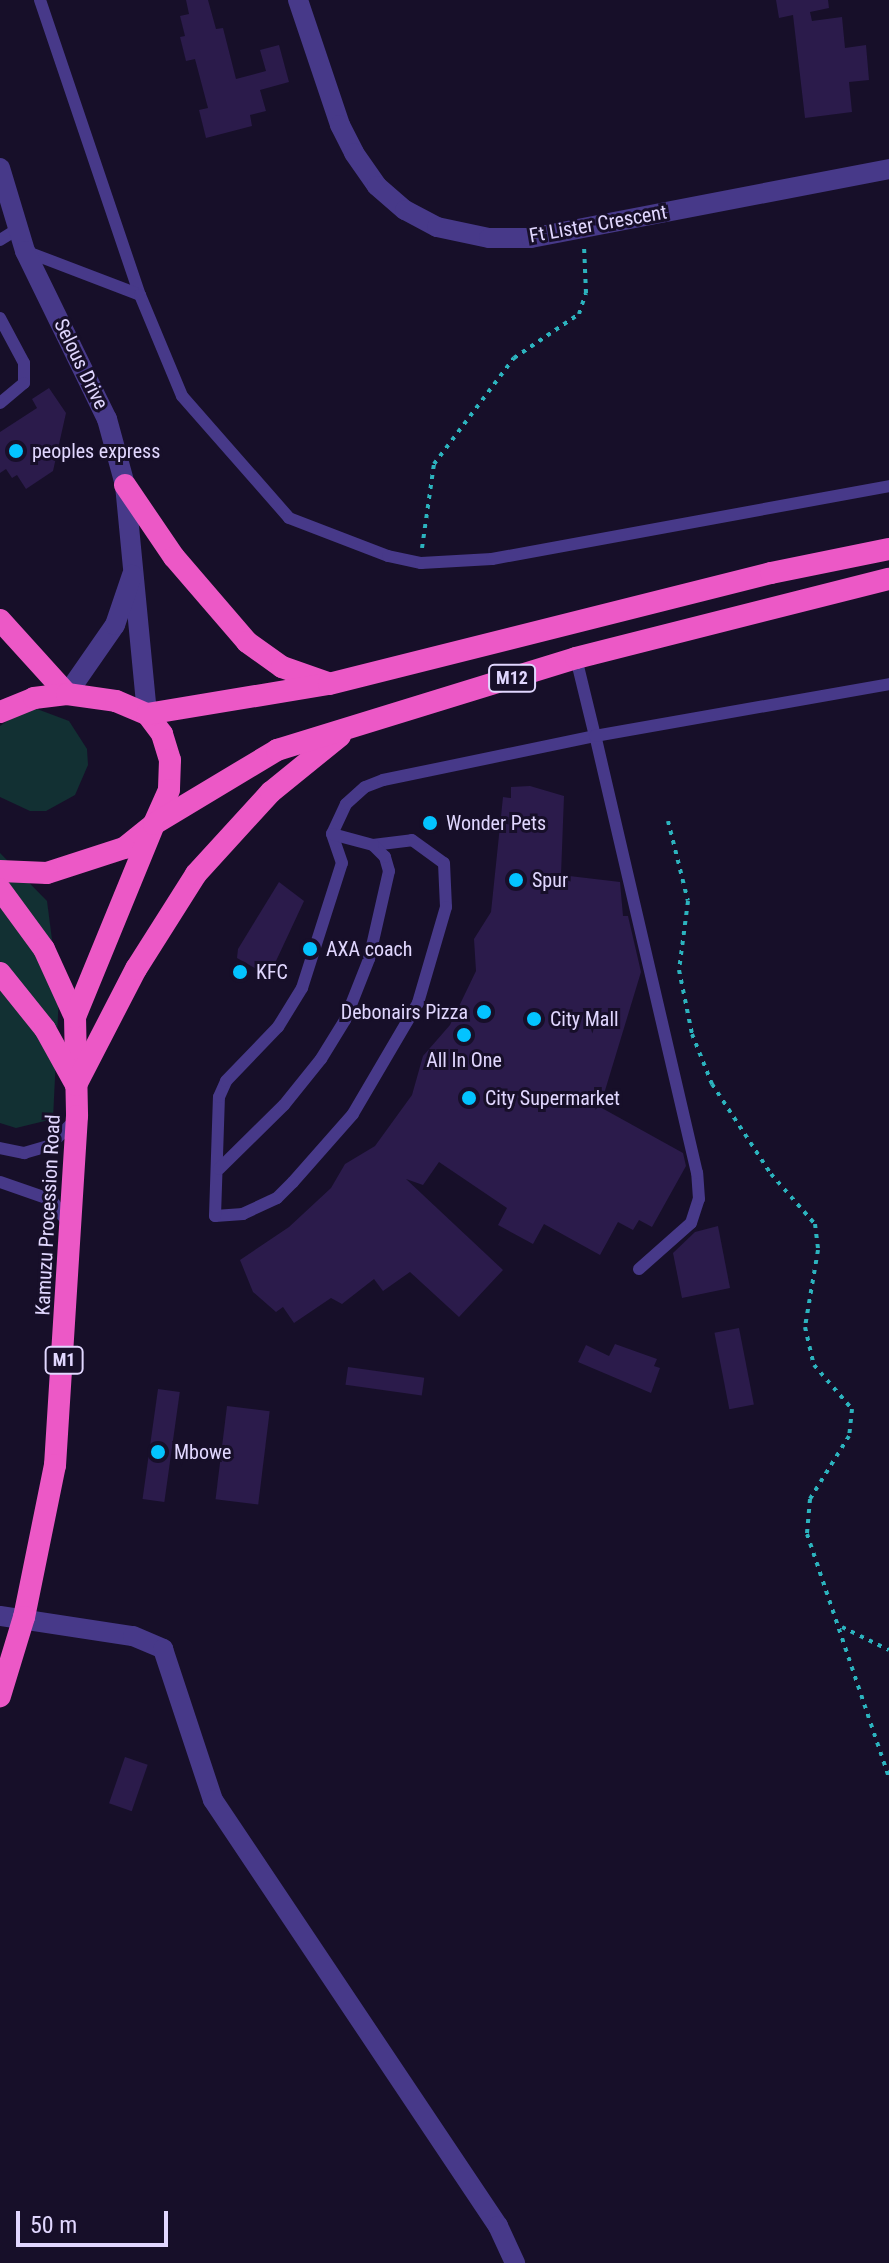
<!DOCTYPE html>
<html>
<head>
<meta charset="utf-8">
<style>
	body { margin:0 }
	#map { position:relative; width:889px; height:2263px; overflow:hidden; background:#170f29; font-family:"Roboto Condensed",sans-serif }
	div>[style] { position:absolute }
	.green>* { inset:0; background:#123033 }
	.building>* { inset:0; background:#2b1b4b; transform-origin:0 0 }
	.path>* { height:4px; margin-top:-2px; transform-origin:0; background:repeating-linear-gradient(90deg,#2cb3be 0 4px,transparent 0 10px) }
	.service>* { height:12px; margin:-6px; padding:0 6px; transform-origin:6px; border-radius:6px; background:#473989 }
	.minor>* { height:20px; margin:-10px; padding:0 10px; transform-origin:10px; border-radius:10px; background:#473989 }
	.trunk>* { height:22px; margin:-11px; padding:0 11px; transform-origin:11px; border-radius:11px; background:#ec58c6 }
	.dots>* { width:22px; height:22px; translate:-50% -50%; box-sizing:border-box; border:4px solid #170f29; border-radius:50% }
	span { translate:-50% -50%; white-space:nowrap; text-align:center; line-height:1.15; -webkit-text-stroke:6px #170f29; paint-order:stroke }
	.shield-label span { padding:2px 6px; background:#170f29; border:2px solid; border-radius:6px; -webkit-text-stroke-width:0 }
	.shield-label { font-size:18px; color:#e1d7ff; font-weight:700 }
	.street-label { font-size:20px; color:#e1d7ff }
	.poi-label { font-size:20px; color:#e1d7ff }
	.left { translate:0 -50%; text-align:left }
	.right { translate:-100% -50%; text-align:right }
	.scale { position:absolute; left:16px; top:2211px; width:152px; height:36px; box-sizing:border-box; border:4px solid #e1d7ff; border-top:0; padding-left:10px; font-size:24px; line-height:28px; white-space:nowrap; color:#e1d7ff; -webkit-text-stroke:6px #170f29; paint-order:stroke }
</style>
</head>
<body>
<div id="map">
	<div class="green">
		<div style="clip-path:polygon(37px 709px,69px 721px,87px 749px,88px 765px,75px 795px,46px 811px,30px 811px,0 797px,0 726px,20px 712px)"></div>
		<div style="clip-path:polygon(0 853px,47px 901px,59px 994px,53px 1119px,16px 1128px,0 1123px)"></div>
	</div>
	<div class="building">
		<div style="clip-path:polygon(186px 0,208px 0,216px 29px,223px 28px,236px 79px,266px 71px,260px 50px,279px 45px,289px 82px,260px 90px,266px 111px,250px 115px,252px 126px,206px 138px,199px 110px,208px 108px,195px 59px,186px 61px,180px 37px,185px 36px,180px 16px,189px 14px)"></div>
		<div style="clip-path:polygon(776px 0,828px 0,829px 8px,810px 12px,812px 21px,842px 17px,845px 48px,866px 45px,869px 80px,849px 82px,852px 112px,805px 118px,793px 15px,779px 18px)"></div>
		<div style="clip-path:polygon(49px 388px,66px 413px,53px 471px,26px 489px,17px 475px,12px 478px,6px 469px,0 473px,0 432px,37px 408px,32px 399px)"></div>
		<div style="clip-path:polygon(530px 786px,564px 796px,561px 875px,620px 882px,623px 916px,628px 916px,641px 972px,600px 1107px,683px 1153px,686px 1166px,652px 1227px,639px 1220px,633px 1230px,618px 1222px,600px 1255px,544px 1224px,533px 1244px,498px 1225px,507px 1208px,439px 1162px,423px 1185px,406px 1179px,503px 1270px,459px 1317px,410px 1272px,383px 1291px,374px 1279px,342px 1304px,331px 1298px,294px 1323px,283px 1307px,276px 1312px,253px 1292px,240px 1260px,289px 1227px,331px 1188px,345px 1164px,375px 1146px,412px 1095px,423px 1056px,450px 1025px,476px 971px,474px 939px,491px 912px,503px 797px,511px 798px,511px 787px)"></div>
		<div style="clip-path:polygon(279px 882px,304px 901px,269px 976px,237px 958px,238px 949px)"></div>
		<div style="clip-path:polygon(718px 1226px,730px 1288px,682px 1298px,673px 1253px,695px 1232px)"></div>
		<div style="left:739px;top:1328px;width:78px;height:25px;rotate:79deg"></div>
		<div style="clip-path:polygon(615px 1344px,657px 1359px,654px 1366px,660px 1368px,651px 1393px,578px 1362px,586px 1345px,609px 1356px)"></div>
		<div style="left:348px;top:1367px;width:77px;height:18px;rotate:8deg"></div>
		<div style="left:158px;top:1389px;width:22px;height:111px;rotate:8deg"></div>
		<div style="left:227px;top:1406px;width:43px;height:94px;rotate:7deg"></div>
		<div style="left:125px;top:1757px;width:24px;height:49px;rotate:19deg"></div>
	</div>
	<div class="path">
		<div style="left:422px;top:548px;width:85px;rotate:-81.9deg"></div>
		<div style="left:434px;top:464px;width:133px;rotate:-53deg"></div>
		<div style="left:514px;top:358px;width:78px;rotate:-34.1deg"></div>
		<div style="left:579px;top:314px;width:22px;rotate:-72deg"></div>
		<div style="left:586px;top:293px;width:47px;rotate:-92.4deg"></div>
		<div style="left:668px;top:821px;width:82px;rotate:76deg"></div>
		<div style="left:688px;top:901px;width:70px;rotate:97.4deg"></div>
		<div style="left:679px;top:970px;width:65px;rotate:78.5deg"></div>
		<div style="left:692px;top:1034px;width:54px;rotate:68.2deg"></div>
		<div style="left:712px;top:1084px;width:108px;rotate:56.8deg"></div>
		<div style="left:771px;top:1174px;width:67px;rotate:48.7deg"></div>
		<div style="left:815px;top:1224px;width:26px;rotate:83deg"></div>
		<div style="left:818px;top:1250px;width:78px;rotate:99.6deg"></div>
		<div style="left:805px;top:1327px;width:39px;rotate:77deg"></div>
		<div style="left:814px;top:1365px;width:58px;rotate:49.2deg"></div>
		<div style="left:852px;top:1409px;width:27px;rotate:96deg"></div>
		<div style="left:849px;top:1436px;width:74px;rotate:121.8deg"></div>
		<div style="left:810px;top:1499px;width:35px;rotate:95deg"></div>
		<div style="left:807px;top:1534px;width:256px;rotate:71.4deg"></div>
		<div style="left:842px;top:1627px;width:52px;rotate:26.1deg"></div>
	</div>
	<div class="service">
		<div style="left:40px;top:0;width:311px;rotate:71.3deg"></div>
		<div style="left:0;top:240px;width:22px;rotate:-32deg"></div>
		<div style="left:25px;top:251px;width:123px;rotate:20.9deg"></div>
		<div style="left:140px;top:295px;width:109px;rotate:67.4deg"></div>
		<div style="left:182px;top:396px;width:162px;rotate:48.7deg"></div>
		<div style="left:289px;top:518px;width:106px;rotate:21deg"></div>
		<div style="left:388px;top:556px;width:34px;rotate:12deg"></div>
		<div style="left:421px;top:563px;width:71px;rotate:-3.2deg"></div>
		<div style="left:492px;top:559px;width:404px;rotate:-10.4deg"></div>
		<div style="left:0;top:318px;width:51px;rotate:61.9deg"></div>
		<div style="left:24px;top:363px;width:20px;rotate:90deg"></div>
		<div style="left:24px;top:383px;width:31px;rotate:140deg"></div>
		<div style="left:373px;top:845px;width:39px;rotate:-7deg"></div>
		<div style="left:412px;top:840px;width:39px;rotate:36deg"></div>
		<div style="left:444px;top:863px;width:44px;rotate:87.4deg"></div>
		<div style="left:446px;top:907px;width:100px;rotate:106.3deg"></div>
		<div style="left:418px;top:1003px;width:129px;rotate:120.4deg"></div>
		<div style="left:353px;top:1114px;width:91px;rotate:131.4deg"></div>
		<div style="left:293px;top:1182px;width:23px;rotate:135deg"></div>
		<div style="left:277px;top:1198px;width:38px;rotate:155deg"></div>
		<div style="left:243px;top:1214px;width:28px;rotate:176deg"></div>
		<div style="left:215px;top:1216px;width:119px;rotate:-88.1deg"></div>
		<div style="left:219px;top:1097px;width:17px;rotate:-66deg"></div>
		<div style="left:226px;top:1081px;width:75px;rotate:-46.1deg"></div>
		<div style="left:278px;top:1027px;width:46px;rotate:-58.4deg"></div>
		<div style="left:302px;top:988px;width:131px;rotate:-72.3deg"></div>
		<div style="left:342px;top:863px;width:31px;rotate:-109deg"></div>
		<div style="left:332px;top:834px;width:33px;rotate:-65deg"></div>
		<div style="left:346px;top:804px;width:25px;rotate:-42deg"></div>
		<div style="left:365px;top:787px;width:19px;rotate:-21deg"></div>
		<div style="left:383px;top:780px;width:217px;rotate:-11.7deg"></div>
		<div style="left:595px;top:736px;width:80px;rotate:-103.7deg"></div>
		<div style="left:0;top:1148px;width:25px;rotate:12deg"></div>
		<div style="left:24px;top:1153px;width:26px;rotate:-16deg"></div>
		<div style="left:49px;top:1146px;width:34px;rotate:-45deg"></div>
		<div style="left:219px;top:1169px;width:91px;rotate:-44.6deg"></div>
		<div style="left:284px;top:1105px;width:59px;rotate:-51.2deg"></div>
		<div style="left:321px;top:1059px;width:46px;rotate:-58.4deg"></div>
		<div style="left:345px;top:1020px;width:66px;rotate:-68.5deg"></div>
		<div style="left:369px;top:959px;width:90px;rotate:-77.2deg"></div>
		<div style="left:389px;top:871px;width:15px;rotate:-106deg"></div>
		<div style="left:385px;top:857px;width:17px;rotate:-135deg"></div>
		<div style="left:373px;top:845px;width:42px;rotate:-165deg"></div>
		<div style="left:0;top:1182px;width:55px;rotate:19.1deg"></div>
		<div style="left:52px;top:1200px;width:25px;rotate:56deg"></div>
		<div style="left:639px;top:1269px;width:69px;rotate:-41.5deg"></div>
		<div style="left:691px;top:1223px;width:25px;rotate:-72deg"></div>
		<div style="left:699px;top:1199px;width:26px;rotate:-94deg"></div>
		<div style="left:697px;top:1173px;width:449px;rotate:-103.1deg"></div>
		<div style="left:595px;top:736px;width:299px;rotate:-10deg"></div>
	</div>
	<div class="minor">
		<div style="left:298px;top:0;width:132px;rotate:71.4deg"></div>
		<div style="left:340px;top:125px;width:31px;rotate:63deg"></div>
		<div style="left:354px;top:153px;width:40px;rotate:55.1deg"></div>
		<div style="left:377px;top:186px;width:37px;rotate:41deg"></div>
		<div style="left:405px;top:210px;width:36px;rotate:28deg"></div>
		<div style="left:437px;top:227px;width:53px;rotate:11.9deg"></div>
		<div style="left:489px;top:238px;width:42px"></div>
		<div style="left:531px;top:238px;width:365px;rotate:-10.9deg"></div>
		<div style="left:0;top:168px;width:87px;rotate:73.2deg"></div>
		<div style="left:25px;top:251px;width:187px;rotate:64deg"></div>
		<div style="left:107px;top:419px;width:68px;rotate:74.7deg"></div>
		<div style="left:125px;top:485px;width:230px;rotate:84.5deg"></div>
		<div style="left:67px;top:694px;width:84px;rotate:-55.2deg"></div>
		<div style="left:115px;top:625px;width:53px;rotate:-71.2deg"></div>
		<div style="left:0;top:1616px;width:134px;rotate:8.6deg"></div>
		<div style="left:133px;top:1636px;width:33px;rotate:23deg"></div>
		<div style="left:163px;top:1649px;width:159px;rotate:71.7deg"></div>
		<div style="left:213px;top:1800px;width:513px;rotate:56.22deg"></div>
		<div style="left:498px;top:2226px;width:41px;rotate:65.3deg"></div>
	</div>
	<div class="trunk">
		<div style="left:125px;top:485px;width:87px;rotate:55.8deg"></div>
		<div style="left:174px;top:557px;width:112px;rotate:49.3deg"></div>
		<div style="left:247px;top:642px;width:43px;rotate:35.5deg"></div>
		<div style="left:282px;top:667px;width:49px;rotate:19.2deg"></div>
		<div style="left:0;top:620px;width:100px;rotate:47.8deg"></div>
		<div style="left:0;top:712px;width:37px;rotate:-22deg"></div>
		<div style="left:34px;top:698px;width:33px;rotate:-7deg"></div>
		<div style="left:67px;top:694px;width:49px;rotate:8.1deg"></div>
		<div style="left:116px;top:701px;width:34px;rotate:23deg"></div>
		<div style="left:147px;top:714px;width:25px;rotate:53deg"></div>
		<div style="left:162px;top:734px;width:27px;rotate:73deg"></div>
		<div style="left:170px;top:760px;width:30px;rotate:92deg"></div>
		<div style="left:169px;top:790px;width:37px;rotate:114deg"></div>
		<div style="left:154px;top:824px;width:38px;rotate:141deg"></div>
		<div style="left:124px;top:848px;width:81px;rotate:162deg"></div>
		<div style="left:47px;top:873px;width:47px;rotate:-177.6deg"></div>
		<div style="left:147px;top:714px;width:184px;rotate:-9.4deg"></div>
		<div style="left:329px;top:684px;width:456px;rotate:-14.1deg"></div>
		<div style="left:771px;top:573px;width:120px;rotate:-11.5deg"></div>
		<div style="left:0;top:889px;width:74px;rotate:53.7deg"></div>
		<div style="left:44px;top:949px;width:75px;rotate:65.5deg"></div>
		<div style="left:75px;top:1017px;width:99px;rotate:88.8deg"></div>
		<div style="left:77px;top:1116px;width:350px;rotate:93.6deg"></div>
		<div style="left:55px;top:1465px;width:155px;rotate:101.5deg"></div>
		<div style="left:24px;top:1617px;width:83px;rotate:106.9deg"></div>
		<div style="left:0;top:973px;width:72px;rotate:51.2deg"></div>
		<div style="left:45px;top:1029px;width:64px;rotate:61deg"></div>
		<div style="left:76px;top:1085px;width:131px;rotate:-62.7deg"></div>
		<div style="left:136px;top:969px;width:112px;rotate:-57.7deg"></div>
		<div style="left:196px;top:874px;width:111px;rotate:-47.6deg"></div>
		<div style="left:271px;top:792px;width:89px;rotate:-39.1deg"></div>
		<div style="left:75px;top:1017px;width:209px;rotate:-67.7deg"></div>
		<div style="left:154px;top:824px;width:144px;rotate:-31deg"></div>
		<div style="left:277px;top:750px;width:313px;rotate:-17.1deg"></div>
		<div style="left:576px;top:658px;width:323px;rotate:-14.2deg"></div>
	</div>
	<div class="dots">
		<div style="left:16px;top:451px;background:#03c3ff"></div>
		<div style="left:430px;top:823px;background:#03c3ff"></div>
		<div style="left:516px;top:880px;background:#03c3ff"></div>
		<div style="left:310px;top:949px;background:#03c3ff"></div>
		<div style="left:240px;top:972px;background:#03c3ff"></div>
		<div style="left:484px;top:1012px;background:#03c3ff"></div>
		<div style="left:534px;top:1019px;background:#03c3ff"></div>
		<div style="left:464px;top:1035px;background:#03c3ff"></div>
		<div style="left:469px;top:1098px;background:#03c3ff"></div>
		<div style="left:158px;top:1452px;background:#03c3ff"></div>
	</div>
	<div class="shield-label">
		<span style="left:512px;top:678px">M12</span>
		<span style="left:64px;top:1360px">M1</span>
	</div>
	<div class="street-label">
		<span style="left:598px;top:224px;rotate:-10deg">Ft Lister Crescent</span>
		<span style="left:81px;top:364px;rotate:64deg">Selous Drive</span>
		<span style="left:48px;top:1215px;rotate:-87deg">Kamuzu Procession Road</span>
	</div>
	<div class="poi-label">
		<span class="left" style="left:32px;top:451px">peoples express</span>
		<span class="left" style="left:446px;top:823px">Wonder Pets</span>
		<span class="left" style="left:532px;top:880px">Spur</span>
		<span class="left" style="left:326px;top:949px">AXA coach</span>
		<span class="left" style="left:256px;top:972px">KFC</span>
		<span class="right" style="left:468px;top:1012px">Debonairs Pizza</span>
		<span class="left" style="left:550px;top:1019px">City Mall</span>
		<span style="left:464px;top:1060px">All In One</span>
		<span class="left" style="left:485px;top:1098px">City Supermarket</span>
		<span class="left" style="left:174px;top:1452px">Mbowe</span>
	</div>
	<div class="scale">50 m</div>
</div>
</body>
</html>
